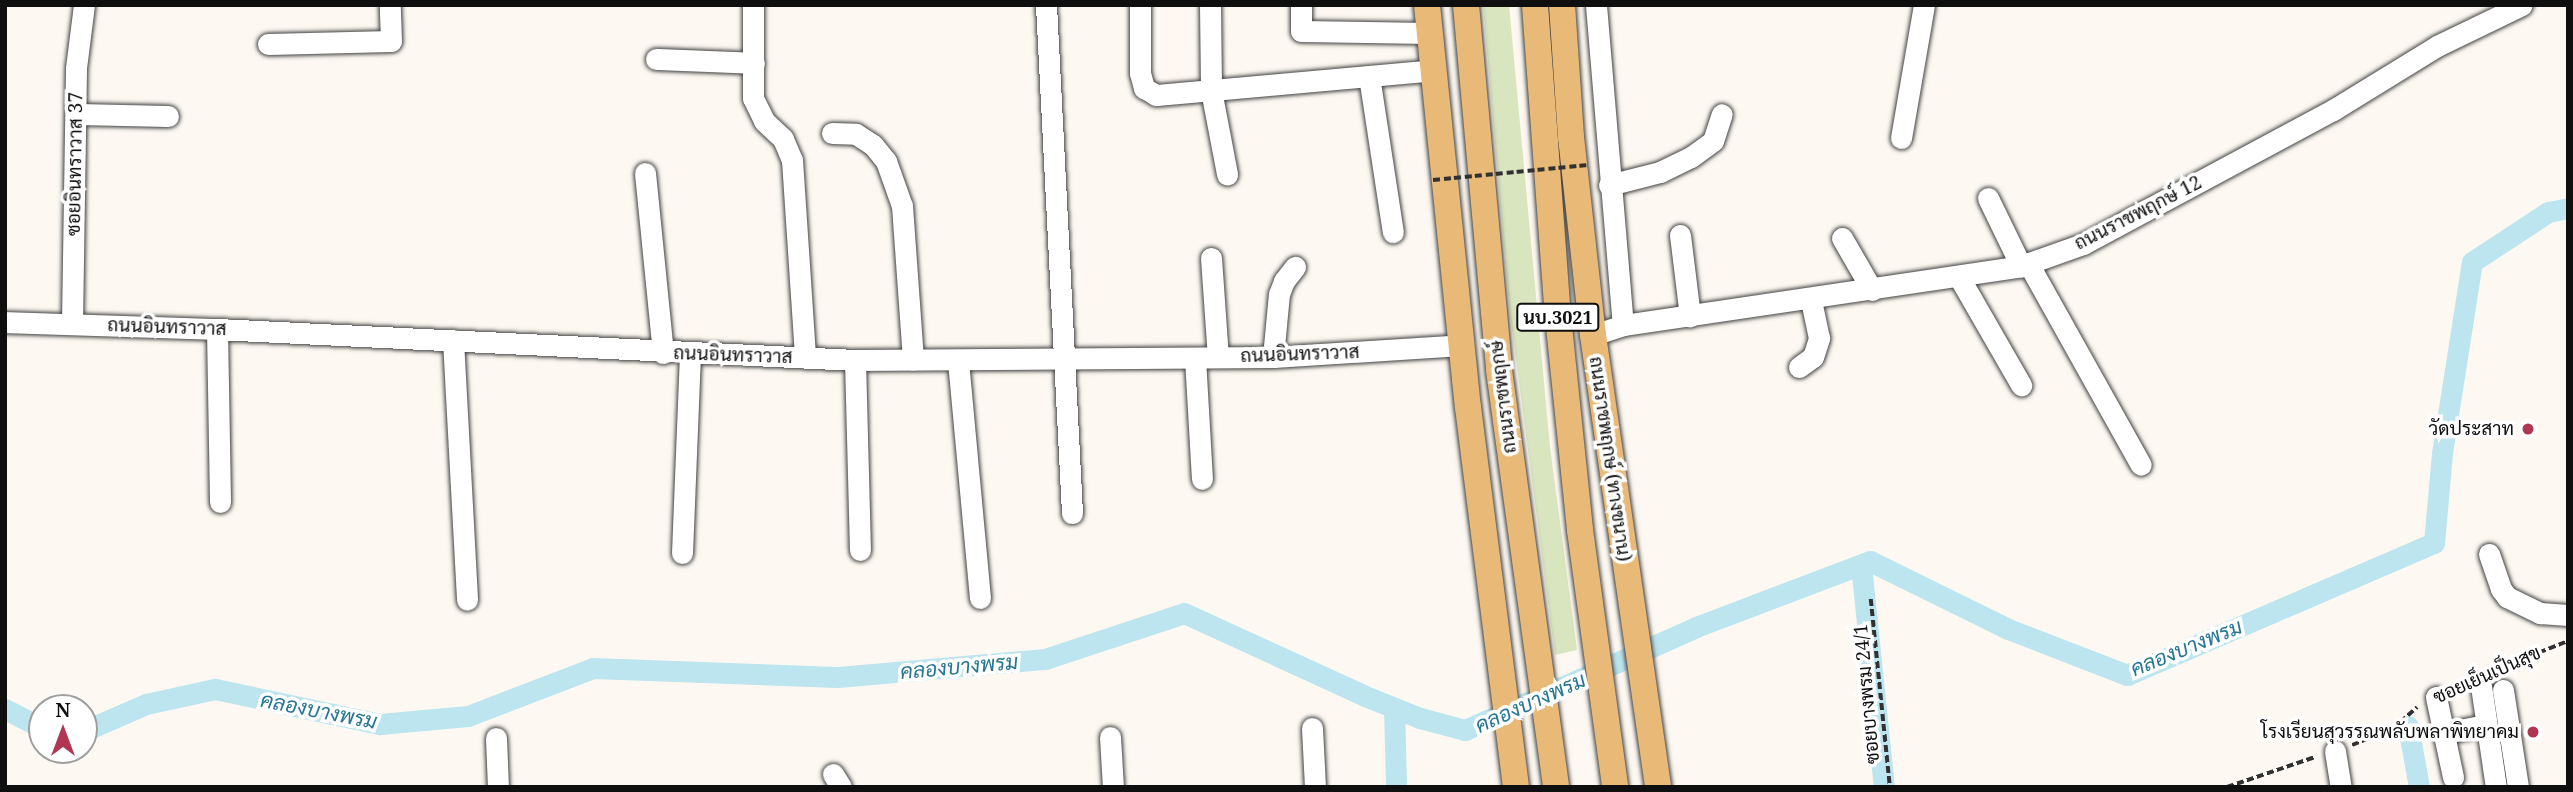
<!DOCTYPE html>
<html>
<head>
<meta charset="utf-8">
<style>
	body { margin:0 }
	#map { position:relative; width:2573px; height:792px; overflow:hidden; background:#fdf9f2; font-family:"Noto Serif",Sarabun,serif }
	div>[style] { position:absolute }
	.green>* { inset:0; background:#d9e5bf }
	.canal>* { height:21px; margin:-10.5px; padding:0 10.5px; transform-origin:10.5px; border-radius:10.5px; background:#bce5ef }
	.path>* { height:3.5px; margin-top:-1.75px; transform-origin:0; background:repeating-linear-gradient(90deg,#313131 0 7px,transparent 0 10.5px) }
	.roads { filter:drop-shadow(0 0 2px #424242) drop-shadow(0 0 2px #424242) }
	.minor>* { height:21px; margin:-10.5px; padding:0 10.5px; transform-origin:10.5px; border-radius:10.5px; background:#fff }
	.major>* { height:26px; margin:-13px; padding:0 13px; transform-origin:13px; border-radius:13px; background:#e9b977 }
	.path-bridge>* { height:3.5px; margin-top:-1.75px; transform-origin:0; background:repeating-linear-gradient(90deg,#313131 0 7px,transparent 0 10.5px) }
	.dots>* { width:19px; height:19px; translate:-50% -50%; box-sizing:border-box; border:4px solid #fff; border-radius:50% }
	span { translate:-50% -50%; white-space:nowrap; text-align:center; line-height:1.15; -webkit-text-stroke:7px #fff; paint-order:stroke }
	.shield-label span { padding:2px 5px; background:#fff; border:2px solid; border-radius:5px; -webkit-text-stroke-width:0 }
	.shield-label { font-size:18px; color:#0f0f0f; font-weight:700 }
	.street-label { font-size:19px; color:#0f0f0f }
	.poi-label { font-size:19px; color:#0f0f0f }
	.right { translate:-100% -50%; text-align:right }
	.water-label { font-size:21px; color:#267693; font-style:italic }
	.frame { position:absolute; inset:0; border:7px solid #0f0f0f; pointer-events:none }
	.north { position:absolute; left:28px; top:694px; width:70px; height:70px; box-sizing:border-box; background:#fff; border:2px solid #9f9f9f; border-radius:50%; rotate:0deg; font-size:19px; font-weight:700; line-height:28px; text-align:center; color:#0f0f0f }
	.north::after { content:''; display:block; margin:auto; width:24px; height:32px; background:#af3752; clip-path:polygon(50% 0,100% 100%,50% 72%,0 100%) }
</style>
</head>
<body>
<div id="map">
	<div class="green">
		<div style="clip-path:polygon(1483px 5px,1509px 5px,1550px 447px,1577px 650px,1555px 655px,1510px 314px)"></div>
	</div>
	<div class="canal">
		<div style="left:1861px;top:565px;width:223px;rotate:84.1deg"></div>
		<div style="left:1394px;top:708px;width:79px;rotate:88.5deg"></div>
		<div style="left:5px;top:709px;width:42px;rotate:27.2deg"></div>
		<div style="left:2408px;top:726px;width:62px;rotate:79.8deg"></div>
		<div style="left:84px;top:731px;width:68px;rotate:-23.5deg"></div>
		<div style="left:146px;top:704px;width:71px;rotate:-12.3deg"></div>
		<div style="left:215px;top:689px;width:169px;rotate:12deg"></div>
		<div style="left:380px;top:724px;width:88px;rotate:-5.2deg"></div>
		<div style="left:468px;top:716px;width:134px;rotate:-21deg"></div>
		<div style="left:593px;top:668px;width:245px;rotate:2.1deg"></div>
		<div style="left:838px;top:677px;width:208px;rotate:-5deg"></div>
		<div style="left:1045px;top:659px;width:146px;rotate:-18.3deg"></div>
		<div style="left:1184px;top:613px;width:199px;rotate:24.6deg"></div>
		<div style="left:1365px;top:696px;width:59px;rotate:21.8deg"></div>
		<div style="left:1420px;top:718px;width:47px;rotate:14.9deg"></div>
		<div style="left:1465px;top:730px;width:253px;rotate:-24deg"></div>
		<div style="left:1696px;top:627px;width:186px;rotate:-20.8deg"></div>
		<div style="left:1870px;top:561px;width:154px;rotate:26.2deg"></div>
		<div style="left:2008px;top:629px;width:128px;rotate:21.1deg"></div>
		<div style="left:2127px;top:675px;width:334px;rotate:-23.3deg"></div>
		<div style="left:2434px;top:543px;width:90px;rotate:-84.9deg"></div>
		<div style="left:2442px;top:453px;width:193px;rotate:-81.1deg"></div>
		<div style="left:2472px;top:262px;width:91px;rotate:-33.3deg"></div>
		<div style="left:2548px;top:212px;width:20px;rotate:-11deg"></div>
	</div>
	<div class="path">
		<div style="left:1871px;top:599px;width:189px;rotate:84.2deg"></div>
		<div style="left:2500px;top:668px;width:73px;rotate:-21.7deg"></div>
		<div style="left:2352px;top:745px;width:43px;rotate:-21.8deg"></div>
		<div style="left:2392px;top:729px;width:33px;rotate:-41deg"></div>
		<div style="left:2227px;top:787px;width:93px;rotate:-18.8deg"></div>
	</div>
	<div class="roads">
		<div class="minor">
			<div style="left:753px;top:5px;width:93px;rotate:90deg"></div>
			<div style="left:753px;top:98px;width:25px;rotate:64deg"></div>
			<div style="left:764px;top:121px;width:26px;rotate:43deg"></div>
			<div style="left:783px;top:139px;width:23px;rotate:67deg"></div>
			<div style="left:792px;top:160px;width:198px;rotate:86.2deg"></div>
			<div style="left:1046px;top:5px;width:509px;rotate:87.07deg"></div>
			<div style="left:1140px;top:5px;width:68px;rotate:90deg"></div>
			<div style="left:1140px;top:73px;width:16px;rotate:75deg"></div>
			<div style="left:1144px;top:88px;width:14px;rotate:30deg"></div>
			<div style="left:1156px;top:95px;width:279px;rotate:-5.1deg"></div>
			<div style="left:1210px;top:5px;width:85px;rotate:89.3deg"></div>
			<div style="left:1211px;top:90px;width:86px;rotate:79.2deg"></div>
			<div style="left:1301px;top:5px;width:26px;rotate:90deg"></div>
			<div style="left:1301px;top:31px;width:129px;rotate:0.9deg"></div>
			<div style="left:1596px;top:5px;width:321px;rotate:85.2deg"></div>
			<div style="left:268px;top:44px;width:123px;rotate:-1.4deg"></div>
			<div style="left:391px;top:41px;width:36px;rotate:-92deg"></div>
			<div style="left:656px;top:59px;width:98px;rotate:2.3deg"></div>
			<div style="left:1369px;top:76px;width:158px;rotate:81.3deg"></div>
			<div style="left:77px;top:114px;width:91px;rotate:1.3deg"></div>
			<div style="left:832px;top:133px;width:24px;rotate:2deg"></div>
			<div style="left:856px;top:134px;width:20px;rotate:33deg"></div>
			<div style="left:873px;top:145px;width:21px;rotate:51deg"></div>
			<div style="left:886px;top:161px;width:48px;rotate:70.4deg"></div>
			<div style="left:902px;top:206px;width:154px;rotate:85.9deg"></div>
			<div style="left:1901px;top:138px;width:135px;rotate:-80.2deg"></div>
			<div style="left:645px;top:173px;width:181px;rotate:84.3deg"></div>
			<div style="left:1609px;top:185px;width:53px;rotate:-14.3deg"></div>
			<div style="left:1660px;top:172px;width:34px;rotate:-26deg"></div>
			<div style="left:1691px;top:157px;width:27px;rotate:-36deg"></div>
			<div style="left:1713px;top:141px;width:28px;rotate:-72deg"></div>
			<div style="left:1988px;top:198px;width:76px;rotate:64.1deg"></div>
			<div style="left:1680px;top:235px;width:82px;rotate:83deg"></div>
			<div style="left:1842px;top:238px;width:60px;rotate:60deg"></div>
			<div style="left:1211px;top:258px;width:99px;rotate:86deg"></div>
			<div style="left:2028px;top:263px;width:231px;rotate:60.8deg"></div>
			<div style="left:1959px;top:277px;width:125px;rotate:60.1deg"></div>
			<div style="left:5px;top:322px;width:212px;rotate:1.9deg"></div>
			<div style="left:217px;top:329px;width:639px;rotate:2.78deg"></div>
			<div style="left:855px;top:360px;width:418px;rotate:-0.4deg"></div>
			<div style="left:1273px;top:357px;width:189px;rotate:-3.6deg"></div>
			<div style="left:72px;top:323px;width:255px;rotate:-89.1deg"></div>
			<div style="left:76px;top:68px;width:64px;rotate:-82.8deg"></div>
			<div style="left:217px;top:329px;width:173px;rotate:89deg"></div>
			<div style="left:1593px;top:335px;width:32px;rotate:-18deg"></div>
			<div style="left:1623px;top:325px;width:402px;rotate:-8.4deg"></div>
			<div style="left:2021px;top:266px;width:66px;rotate:-19.5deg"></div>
			<div style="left:2083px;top:244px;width:284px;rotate:-28.2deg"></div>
			<div style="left:2333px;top:110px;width:122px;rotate:-31.6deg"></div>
			<div style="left:2437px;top:46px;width:94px;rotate:-25.8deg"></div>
			<div style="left:453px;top:340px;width:260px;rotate:86.9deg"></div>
			<div style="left:1273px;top:357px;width:63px;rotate:-84.6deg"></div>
			<div style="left:1279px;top:294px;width:14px;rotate:-69deg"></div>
			<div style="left:1284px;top:281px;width:18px;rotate:-52deg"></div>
			<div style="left:1195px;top:358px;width:121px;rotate:86.7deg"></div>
			<div style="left:855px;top:360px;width:190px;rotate:88.5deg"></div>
			<div style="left:958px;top:361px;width:238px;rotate:84.7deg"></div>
			<div style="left:1799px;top:367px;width:17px;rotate:-36deg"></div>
			<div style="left:1813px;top:357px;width:20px;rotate:-72deg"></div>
			<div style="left:1819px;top:338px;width:40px;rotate:-102deg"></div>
			<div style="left:682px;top:553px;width:199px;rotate:-87.7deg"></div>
			<div style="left:2489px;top:554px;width:37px;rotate:71deg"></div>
			<div style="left:2501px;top:589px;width:10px;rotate:53deg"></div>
			<div style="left:2507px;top:597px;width:37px;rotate:26deg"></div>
			<div style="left:2540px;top:613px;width:28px;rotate:4deg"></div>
			<div style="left:2481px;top:686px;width:102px;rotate:81.6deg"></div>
			<div style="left:2503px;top:690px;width:98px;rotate:81.2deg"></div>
			<div style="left:2436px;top:697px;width:82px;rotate:78deg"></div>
			<div style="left:1312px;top:728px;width:59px;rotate:87.1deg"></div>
			<div style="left:2444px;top:733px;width:42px;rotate:-11deg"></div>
			<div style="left:1110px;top:737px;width:50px;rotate:86.6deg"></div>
			<div style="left:496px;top:738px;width:49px;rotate:87.7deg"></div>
			<div style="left:2335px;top:751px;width:36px;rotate:81deg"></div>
			<div style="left:833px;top:774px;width:15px;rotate:58deg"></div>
		</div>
		<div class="major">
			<div style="left:1427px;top:5px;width:404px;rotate:84.2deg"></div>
			<div style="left:1468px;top:407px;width:383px;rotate:82.8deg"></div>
			<div style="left:1466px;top:5px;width:366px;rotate:84.8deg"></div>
			<div style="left:1499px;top:370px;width:421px;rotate:82.2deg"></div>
			<div style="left:1535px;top:5px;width:303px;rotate:85.8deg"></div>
			<div style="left:1557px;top:307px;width:224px;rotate:84.1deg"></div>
			<div style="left:1580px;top:530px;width:259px;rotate:82.2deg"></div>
			<div style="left:1562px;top:5px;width:132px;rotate:86.1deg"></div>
			<div style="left:1571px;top:137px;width:199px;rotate:83.7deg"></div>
			<div style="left:1593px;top:335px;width:457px;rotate:81.8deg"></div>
		</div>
	</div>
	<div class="path-bridge">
		<div style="left:1433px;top:180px;width:158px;rotate:-5.5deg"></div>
	</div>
	<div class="dots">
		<div style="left:2528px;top:429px;background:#af3752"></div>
		<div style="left:2533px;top:732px;background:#af3752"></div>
	</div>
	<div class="shield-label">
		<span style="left:1558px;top:317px">นบ.3021</span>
	</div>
	<div class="street-label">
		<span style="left:75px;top:164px;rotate:-89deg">ซอยอินทราวาส 37</span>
		<span style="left:2138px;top:213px;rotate:-27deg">ถนนราชพฤกษ์ 12</span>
		<span style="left:167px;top:327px;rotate:2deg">ถนนอินทราวาส</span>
		<span style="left:1300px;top:354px;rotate:-2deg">ถนนอินทราวาส</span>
		<span style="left:733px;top:355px;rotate:2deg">ถนนอินทราวาส</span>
		<span style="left:1503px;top:397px;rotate:-97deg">ถนนราชพฤกษ์</span>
		<span style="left:1610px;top:459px;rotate:82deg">ถนนราชพฤกษ์ (ทางขนาน)</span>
		<span style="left:2487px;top:675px;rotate:-24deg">ซอยเย็นเป็นสุข</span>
		<span style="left:1867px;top:694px;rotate:-95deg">ซอยบางพรม 24/1</span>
	</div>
	<div class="poi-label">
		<span class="right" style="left:2514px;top:429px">วัดประสาท</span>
		<span class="right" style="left:2519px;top:732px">โรงเรียนสุวรรณพลับพลาพิทยาคม</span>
	</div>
	<div class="water-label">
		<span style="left:2186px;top:647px;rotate:-22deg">คลองบางพรม</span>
		<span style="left:959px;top:666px;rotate:-5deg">คลองบางพรม</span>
		<span style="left:1530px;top:702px;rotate:-24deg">คลองบางพรม</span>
		<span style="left:319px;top:710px;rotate:11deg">คลองบางพรม</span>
	</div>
	<div class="frame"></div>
	<div class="north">N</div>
</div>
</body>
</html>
